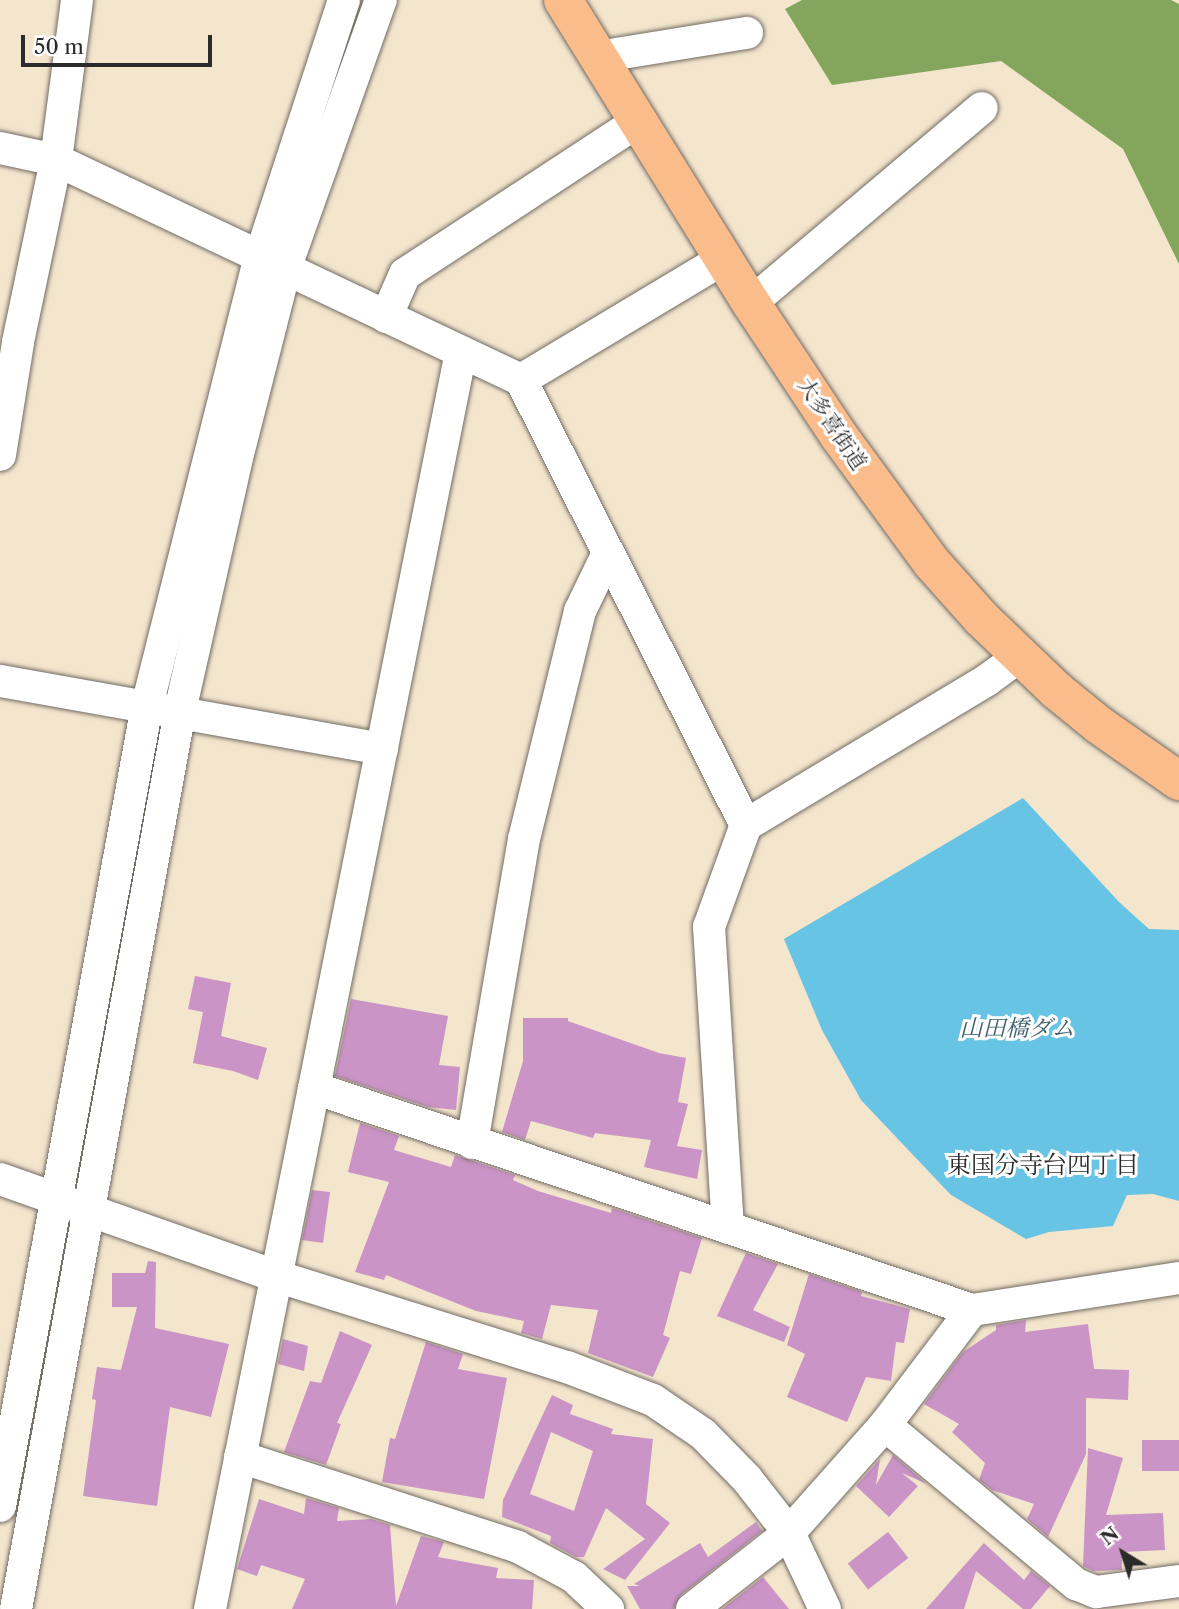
<!DOCTYPE html>
<html>
<head>
<meta charset="utf-8">
<style>
	body { margin:0 }
	#map { position:relative; width:1179px; height:1609px; overflow:hidden; background:#f4e5cd; font-family:"Libre Caslon Text","Noto Serif JP",serif }
	div>[style] { position:absolute }
	.forest>* { inset:0; background:#83a65c }
	.water>* { inset:0; background:#67c4e5 }
	.building>* { inset:0; background:#cb94c6; transform-origin:0 0 }
	.roads { filter:drop-shadow(0 0 2px #716c64) drop-shadow(0 0 2px #716c64) }
	.minor>* { height:32px; margin:-16px; padding:0 16px; transform-origin:16px; border-radius:16px; background:#fff }
	.highway>* { height:38px; margin:-19px; padding:0 19px; transform-origin:19px; border-radius:19px; background:#fabc8b }
	span { translate:-50% -50%; white-space:nowrap; text-align:center; line-height:1.15; -webkit-text-stroke:6px #fff; paint-order:stroke }
	.street-label { font-size:21px; color:#2b2b2b }
	.water-label { font-size:23px; color:#40616c; font-style:italic }
	.quarter-label { font-size:24px; color:#2b2b2b }
	.north { position:absolute; left:1088px; top:1518px; width:70px; height:70px; -webkit-text-stroke:5px #fff; paint-order:stroke; rotate:322deg; font-size:19px; font-weight:700; line-height:28px; text-align:center; color:#2b2b2b }
	.north::after { content:''; display:block; margin:auto; width:24px; height:32px; background:#2b2b2b; clip-path:polygon(50% 0,100% 100%,50% 72%,0 100%) }
	.scale { position:absolute; left:21px; top:35px; width:191px; height:32px; box-sizing:border-box; border:4px solid #2b2b2b; border-top:0; padding-left:9px; font-size:21px; line-height:24px; white-space:nowrap; color:#2b2b2b; -webkit-text-stroke:5px #fff; paint-order:stroke }
</style>
</head>
<body>
<div id="map">
	<div class="forest">
		<div style="clip-path:polygon(802px 0,1171px 0,1179px 4px,1179px 264px,1123px 149px,1001px 61px,832px 85px,785px 9px)"></div>
	</div>
	<div class="water">
		<div style="clip-path:polygon(1023px 798px,1119px 902px,1149px 929px,1179px 930px,1179px 1201px,1153px 1194px,1127px 1195px,1113px 1226px,1049px 1232px,1026px 1239px,951px 1195px,861px 1100px,822px 1030px,784px 939px)"></div>
	</div>
	<div class="building">
		<div style="clip-path:polygon(195px 976px,231px 983px,221px 1036px,267px 1048px,258px 1080px,233px 1071px,193px 1063px,203px 1012px,188px 1009px)"></div>
		<div style="clip-path:polygon(351px 999px,448px 1016px,439px 1065px,460px 1067px,456px 1110px,428px 1107px,335px 1076px)"></div>
		<div style="clip-path:polygon(523px 1018px,568px 1018px,568px 1021px,659px 1053px,686px 1058px,678px 1102px,688px 1104px,677px 1146px,702px 1150px,697px 1179px,644px 1167px,651px 1140px,595px 1133px,593px 1138px,531px 1121px,525px 1140px,502px 1132px,523px 1061px)"></div>
		<div style="clip-path:polygon(360px 1123px,399px 1136px,394px 1150px,451px 1167px,455px 1155px,515px 1175px,513px 1180px,538px 1191px,611px 1213px,612px 1208px,702px 1238px,691px 1274px,680px 1271px,663px 1335px,670px 1338px,653px 1377px,588px 1353px,598px 1310px,551px 1305px,542px 1339px,521px 1333px,524px 1321px,476px 1311px,386px 1275px,384px 1280px,355px 1272px,389px 1182px,348px 1172px)"></div>
		<div style="clip-path:polygon(312px 1190px,330px 1192px,323px 1243px,302px 1240px)"></div>
		<div style="clip-path:polygon(746px 1253px,778px 1264px,753px 1310px,790px 1327px,784px 1342px,717px 1316px)"></div>
		<div style="clip-path:polygon(148px 1261px,156px 1262px,155px 1328px,229px 1344px,211px 1417px,170px 1407px,157px 1506px,83px 1496px,96px 1400px,92px 1399px,97px 1367px,121px 1370px,137px 1307px,112px 1307px,112px 1273px,145px 1273px)"></div>
		<div style="clip-path:polygon(809px 1274px,862px 1292px,861px 1296px,910px 1309px,904px 1343px,896px 1342px,891px 1381px,866px 1377px,847px 1422px,787px 1397px,805px 1354px,787px 1345px)"></div>
		<div style="clip-path:polygon(1026px 1320px,1025px 1332px,1088px 1324px,1094px 1369px,1129px 1370px,1128px 1400px,1086px 1398px,1086px 1454px,1048px 1537px,1027px 1519px,1034px 1504px,992px 1490px,979px 1480px,985px 1463px,952px 1432px,959px 1424px,924px 1404px,963px 1352px,996px 1330px,996px 1325px)"></div>
		<div style="clip-path:polygon(340px 1331px,372px 1345px,337px 1423px,341px 1424px,326px 1465px,284px 1452px,310px 1381px,321px 1383px)"></div>
		<div style="clip-path:polygon(283px 1339px,308px 1346px,304px 1371px,278px 1364px)"></div>
		<div style="clip-path:polygon(426px 1342px,463px 1354px,458px 1369px,507px 1378px,484px 1499px,382px 1482px,390px 1438px,395px 1439px)"></div>
		<div style="clip-path:polygon(evenodd,552px 1395px,573px 1405px,570px 1414px,613px 1429px,611px 1434px,653px 1439px,646px 1504px,670px 1523px,625px 1580px,603px 1569px,645px 1539px,606px 1508px,584px 1557px,576px 1557px,550px 1543px,551px 1536px,502px 1517px,503px 1500px,552px 1395px,551px 1432px,593px 1451px,574px 1511px,530px 1494px,551px 1432px)"></div>
		<div style="left:1179px;top:1440px;width:31px;height:37px;rotate:90deg"></div>
		<div style="clip-path:polygon(1088px 1448px,1123px 1458px,1106px 1515px,1163px 1513px,1165px 1550px,1122px 1552px,1122px 1570px,1093px 1571px,1083px 1566px)"></div>
		<div style="clip-path:polygon(893px 1455px,927px 1484px,902px 1473px,918px 1486px,889px 1517px,856px 1486px,880px 1459px,876px 1485px)"></div>
		<div style="clip-path:polygon(306px 1498px,339px 1508px,337px 1521px,371px 1519px,390px 1525px,396px 1606px,421px 1536px,444px 1542px,438px 1557px,498px 1568px,496px 1578px,534px 1580px,532px 1609px,292px 1609px,305px 1579px,261px 1565px,257px 1576px,237px 1569px,259px 1499px,304px 1514px)"></div>
		<div style="clip-path:polygon(756px 1522px,762px 1531px,681px 1595px,674px 1609px,640px 1609px,627px 1586px,640px 1586px,634px 1584px,700px 1543px,708px 1557px)"></div>
		<div style="left:888px;top:1532px;width:33px;height:51px;rotate:52deg"></div>
		<div style="clip-path:polygon(984px 1543px,1024px 1580px,1031px 1571px,1050px 1586px,1031px 1609px,1023px 1609px,976px 1571px,964px 1609px,926px 1609px)"></div>
		<div style="clip-path:polygon(763px 1577px,789px 1609px,722px 1609px)"></div>
	</div>
	<div class="roads">
		<div class="minor">
			<div style="left:598px;top:57px;width:151px;rotate:-9.2deg"></div>
			<div style="left:0;top:148px;width:57px;rotate:12.1deg"></div>
			<div style="left:56px;top:160px;width:514px;rotate:25.32deg"></div>
			<div style="left:521px;top:380px;width:499px;rotate:63.2deg"></div>
			<div style="left:751px;top:303px;width:302px;rotate:-40.2deg"></div>
			<div style="left:386px;top:317px;width:47px;rotate:-66.2deg"></div>
			<div style="left:405px;top:274px;width:280px;rotate:-33.2deg"></div>
			<div style="left:521px;top:380px;width:238px;rotate:-30.9deg"></div>
			<div style="left:0;top:455px;width:114px;rotate:-80.9deg"></div>
			<div style="left:18px;top:342px;width:186px;rotate:-78.2deg"></div>
			<div style="left:56px;top:160px;width:161px;rotate:-82.5deg"></div>
			<div style="left:0;top:681px;width:388px;rotate:10.1deg"></div>
			<div style="left:314px;top:1088px;width:694px;rotate:18.64deg"></div>
			<div style="left:972px;top:1310px;width:209px;rotate:-8.8deg"></div>
			<div style="left:472px;top:1143px;width:308px;rotate:-80.3deg"></div>
			<div style="left:524px;top:839px;width:235px;rotate:-76.2deg"></div>
			<div style="left:580px;top:611px;width:64px;rotate:-64.2deg"></div>
			<div style="left:0;top:1179px;width:293px;rotate:19.4deg"></div>
			<div style="left:276px;top:1276px;width:305px;rotate:17.4deg"></div>
			<div style="left:567px;top:1367px;width:92px;rotate:21deg"></div>
			<div style="left:653px;top:1400px;width:60px;rotate:34.2deg"></div>
			<div style="left:703px;top:1434px;width:63px;rotate:45.6deg"></div>
			<div style="left:747px;top:1479px;width:68px;rotate:52.1deg"></div>
			<div style="left:789px;top:1533px;width:84px;rotate:64.7deg"></div>
			<div style="left:728px;top:1228px;width:302px;rotate:-93.6deg"></div>
			<div style="left:709px;top:927px;width:109px;rotate:-70.1deg"></div>
			<div style="left:746px;top:825px;width:281px;rotate:-31deg"></div>
			<div style="left:987px;top:680px;width:39px;rotate:-36deg"></div>
			<div style="left:885px;top:1425px;width:249px;rotate:39.8deg"></div>
			<div style="left:1076px;top:1584px;width:22px;rotate:22deg"></div>
			<div style="left:1096px;top:1592px;width:84px;rotate:-7.5deg"></div>
			<div style="left:240px;top:1457px;width:292px;rotate:17.9deg"></div>
			<div style="left:518px;top:1547px;width:64px;rotate:28.2deg"></div>
			<div style="left:574px;top:1577px;width:47px;rotate:43.3deg"></div>
			<div style="left:0;top:1506px;width:813px;rotate:-79.59deg"></div>
			<div style="left:147px;top:706px;width:463px;rotate:-75.9deg"></div>
			<div style="left:260px;top:257px;width:270px;rotate:-71.9deg"></div>
			<div style="left:16px;top:1609px;width:913px;rotate:-79.65deg"></div>
			<div style="left:180px;top:711px;width:268px;rotate:-77.3deg"></div>
			<div style="left:239px;top:450px;width:187px;rotate:-75.7deg"></div>
			<div style="left:285px;top:269px;width:286px;rotate:-70.4deg"></div>
			<div style="left:210px;top:1609px;width:1282px;rotate:-78.71deg"></div>
			<div style="left:692px;top:1609px;width:123px;rotate:-38.1deg"></div>
			<div style="left:789px;top:1533px;width:144px;rotate:-48.4deg"></div>
			<div style="left:885px;top:1425px;width:144px;rotate:-52.9deg"></div>
		</div>
		<div class="highway">
			<div style="left:563px;top:0;width:357px;rotate:58.2deg"></div>
			<div style="left:751px;top:303px;width:159px;rotate:56.5deg"></div>
			<div style="left:839px;top:436px;width:157px;rotate:53.8deg"></div>
			<div style="left:932px;top:563px;width:74px;rotate:48.3deg"></div>
			<div style="left:981px;top:618px;width:104px;rotate:43.8deg"></div>
			<div style="left:1056px;top:690px;width:55px;rotate:39.1deg"></div>
			<div style="left:1099px;top:725px;width:98px;rotate:35deg"></div>
		</div>
	</div>
	<div class="street-label">
		<span style="left:832px;top:424px;rotate:56deg">大多喜街道</span>
	</div>
	<div class="water-label">
		<span style="left:1017px;top:1028px">山田橋ダム</span>
	</div>
	<div class="quarter-label">
		<span style="left:1043px;top:1165px">東国分寺台四丁目</span>
	</div>
	<div class="north">N</div>
	<div class="scale">50 m</div>
</div>
</body>
</html>
